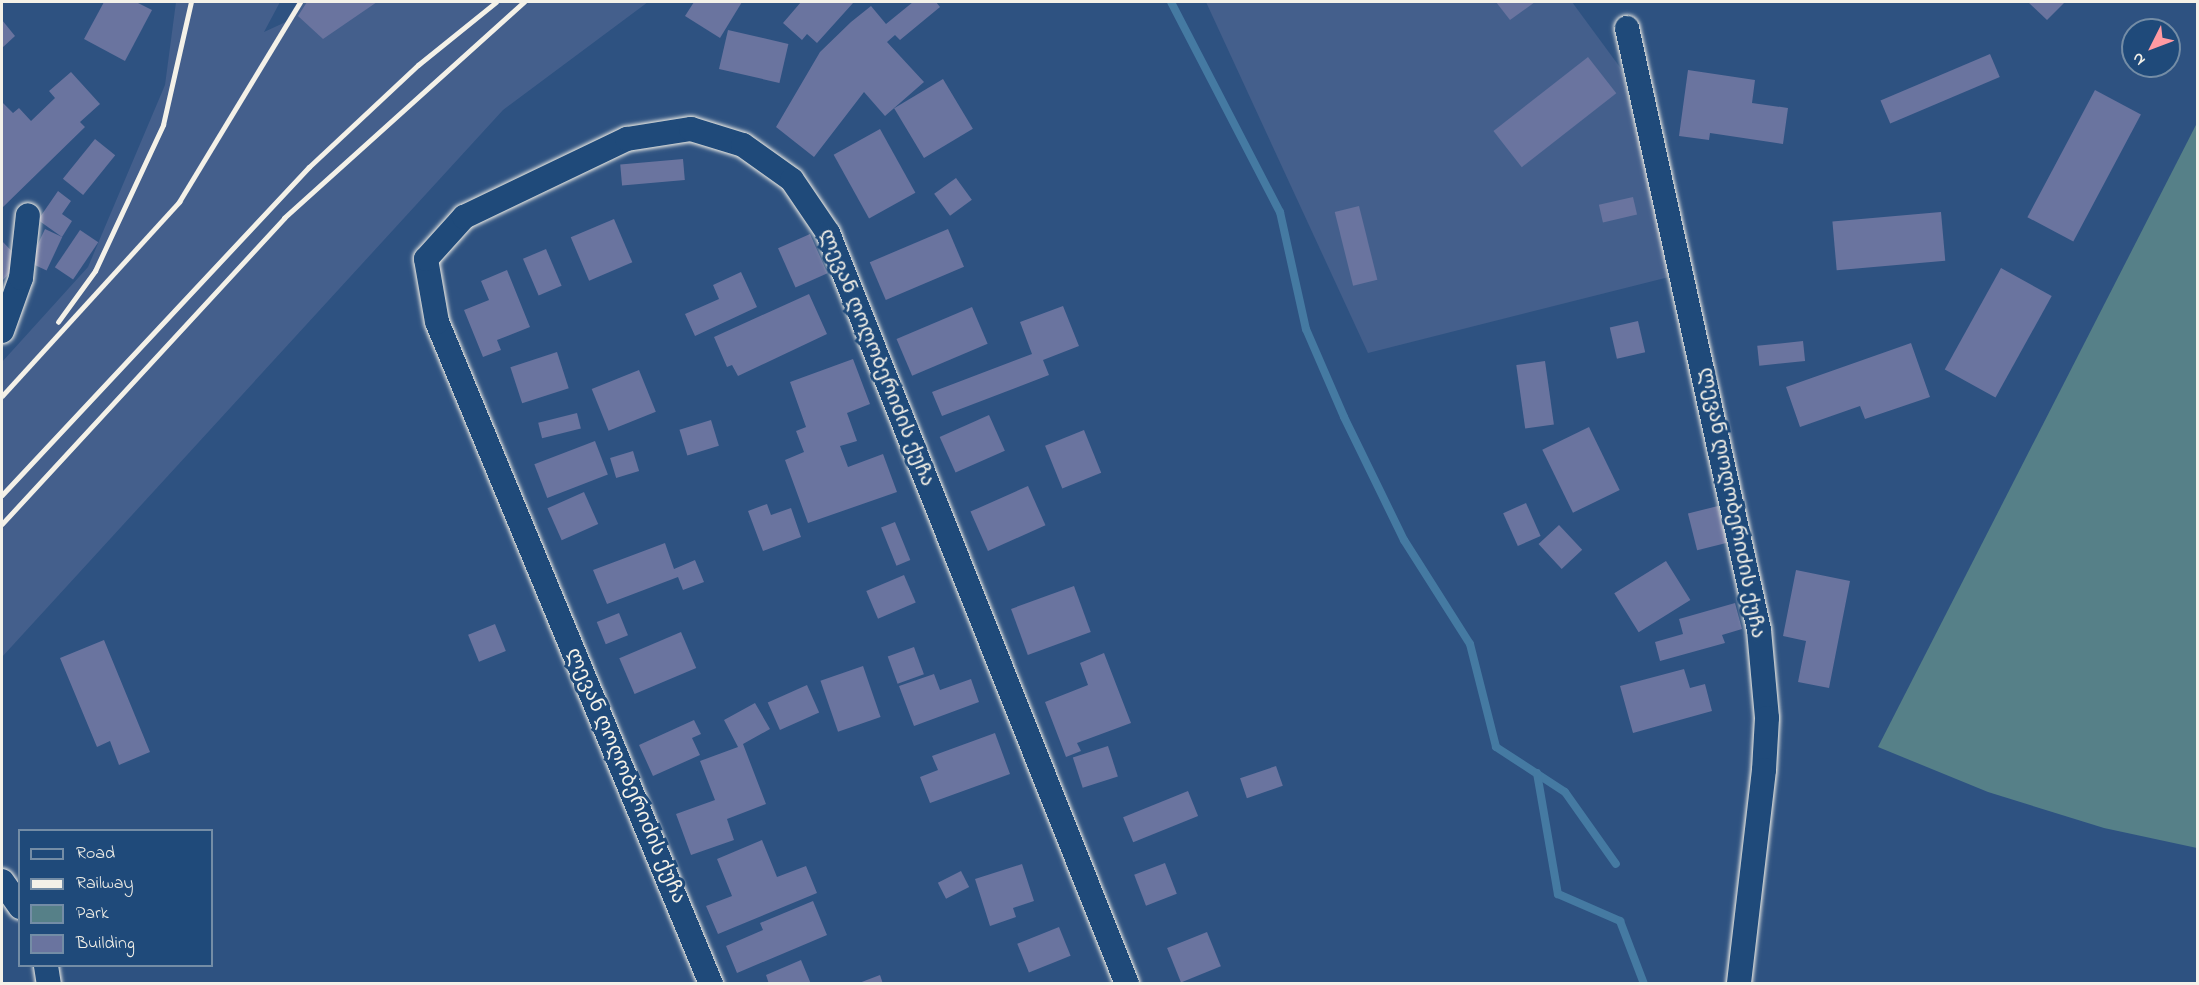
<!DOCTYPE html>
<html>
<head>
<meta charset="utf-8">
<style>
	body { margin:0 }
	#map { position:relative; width:2199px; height:985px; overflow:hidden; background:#2e5281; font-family:"Indie Flower","Noto Sans Georgian",sans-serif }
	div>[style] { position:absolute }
	.built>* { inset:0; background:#445f8c }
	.green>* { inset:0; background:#568088 }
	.stream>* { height:8px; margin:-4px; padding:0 4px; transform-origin:4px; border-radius:4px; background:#457aa2 }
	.building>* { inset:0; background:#6a749f; transform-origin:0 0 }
	.roads { filter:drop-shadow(0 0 2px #f4f1e8) drop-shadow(0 0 2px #f4f1e8) }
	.minor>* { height:24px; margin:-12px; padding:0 12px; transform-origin:12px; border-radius:12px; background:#1f4a7a }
	.rail>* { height:4.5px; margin:-2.25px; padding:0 2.25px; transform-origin:2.25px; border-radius:2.25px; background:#f4f1e8 }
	span { translate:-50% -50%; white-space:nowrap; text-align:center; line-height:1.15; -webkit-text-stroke:6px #1f4a7a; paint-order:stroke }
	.street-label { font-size:20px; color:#f4f1e8 }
	.frame { position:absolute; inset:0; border:3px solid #f4f1e8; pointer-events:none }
	.legend { position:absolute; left:18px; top:829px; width:195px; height:138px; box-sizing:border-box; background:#1f4a7a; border:2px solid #748da6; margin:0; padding:8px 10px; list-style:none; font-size:18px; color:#f4f1e8 }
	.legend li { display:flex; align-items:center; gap:12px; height:30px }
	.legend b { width:30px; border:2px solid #748da6 }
	.north { position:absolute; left:2121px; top:18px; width:60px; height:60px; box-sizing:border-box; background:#1f4a7a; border:2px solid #748da6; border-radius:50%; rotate:228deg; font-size:16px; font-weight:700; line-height:24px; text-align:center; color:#f4f1e8 }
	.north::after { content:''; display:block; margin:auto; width:21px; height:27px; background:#ff9aa2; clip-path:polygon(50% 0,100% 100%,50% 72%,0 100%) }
</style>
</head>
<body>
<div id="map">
	<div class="built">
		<div style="clip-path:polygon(176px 2px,280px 2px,264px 32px,290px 20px,302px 2px,648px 2px,503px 110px,2px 657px,2px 362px,88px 267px,165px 85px)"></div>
		<div style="clip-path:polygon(1206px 2px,1572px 2px,1622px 70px,1673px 276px,1368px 353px)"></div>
	</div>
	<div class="green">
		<div style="clip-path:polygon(2197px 123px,2197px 848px,2104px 828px,1988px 792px,1878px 747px)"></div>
	</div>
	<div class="stream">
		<div style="left:1171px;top:2px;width:237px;rotate:62.6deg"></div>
		<div style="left:1280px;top:212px;width:120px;rotate:77.5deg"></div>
		<div style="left:1306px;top:329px;width:96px;rotate:66.6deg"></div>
		<div style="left:1344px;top:417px;width:137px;rotate:64deg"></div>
		<div style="left:1404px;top:540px;width:123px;rotate:57.6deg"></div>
		<div style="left:1470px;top:644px;width:106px;rotate:75.8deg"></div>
		<div style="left:1496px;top:747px;width:82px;rotate:33.1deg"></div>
		<div style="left:1565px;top:792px;width:88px;rotate:54.7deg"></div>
		<div style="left:1537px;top:773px;width:123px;rotate:80.2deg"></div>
		<div style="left:1558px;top:894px;width:68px;rotate:23.5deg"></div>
		<div style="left:1620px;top:921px;width:67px;rotate:69.1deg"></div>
	</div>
	<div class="building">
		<div style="clip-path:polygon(104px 2px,136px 2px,152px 10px,125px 61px,84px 39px)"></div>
		<div style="clip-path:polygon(307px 2px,377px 2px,323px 39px,298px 16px)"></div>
		<div style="clip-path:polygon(694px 2px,742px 2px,720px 38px,685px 16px)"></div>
		<div style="clip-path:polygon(801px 2px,852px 2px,853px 3px,817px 43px,807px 34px,802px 40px,783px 23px)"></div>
		<div style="clip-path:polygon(913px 2px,936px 2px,940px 7px,900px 40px,895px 35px,887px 42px,924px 82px,885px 116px,864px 92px,814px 157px,776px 127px,820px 52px,851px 22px,871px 6px,886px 24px)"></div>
		<div style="clip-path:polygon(1496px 2px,1535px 2px,1510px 20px)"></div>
		<div style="clip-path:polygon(2028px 2px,2065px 2px,2047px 20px)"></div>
		<div style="clip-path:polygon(2px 20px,15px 36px,2px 48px)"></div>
		<div style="left:728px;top:30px;width:62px;height:40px;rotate:13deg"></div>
		<div style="left:1990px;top:54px;width:25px;height:119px;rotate:67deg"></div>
		<div style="left:1588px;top:57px;width:46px;height:120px;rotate:52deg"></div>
		<div style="clip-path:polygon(1688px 70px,1755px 80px,1752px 103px,1788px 108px,1783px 144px,1710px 133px,1709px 140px,1679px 136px)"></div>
		<div style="clip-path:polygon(71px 72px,100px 104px,80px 122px,85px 127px,2px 208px,2px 102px,13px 113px,19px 108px,31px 121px,55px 98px,49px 91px)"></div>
		<div style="left:943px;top:79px;width:58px;height:57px;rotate:59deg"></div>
		<div style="left:2095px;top:90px;width:52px;height:144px;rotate:28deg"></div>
		<div style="left:880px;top:129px;width:73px;height:53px;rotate:61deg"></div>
		<div style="left:95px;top:139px;width:26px;height:51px;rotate:39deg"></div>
		<div style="left:683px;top:159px;width:21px;height:63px;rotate:85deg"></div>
		<div style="left:956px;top:178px;width:27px;height:27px;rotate:54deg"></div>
		<div style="clip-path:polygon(58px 191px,71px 201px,62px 214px,72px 221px,62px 237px,38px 220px)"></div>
		<div style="left:1633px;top:197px;width:18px;height:35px;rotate:77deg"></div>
		<div style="left:1359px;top:206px;width:76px;height:25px;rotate:76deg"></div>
		<div style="left:1941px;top:212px;width:49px;height:109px;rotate:85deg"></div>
		<div style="left:614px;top:219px;width:47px;height:47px;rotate:67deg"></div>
		<div style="left:45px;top:229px;width:19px;height:37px;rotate:25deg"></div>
		<div style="left:948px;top:229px;width:41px;height:85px;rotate:67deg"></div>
		<div style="left:80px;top:230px;width:22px;height:45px;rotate:34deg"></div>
		<div style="left:810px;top:234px;width:43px;height:35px;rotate:66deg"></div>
		<div style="clip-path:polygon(2px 241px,21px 261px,2px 281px)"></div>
		<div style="left:546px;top:249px;width:40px;height:25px;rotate:67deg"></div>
		<div style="left:2001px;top:268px;width:58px;height:116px;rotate:29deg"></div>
		<div style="clip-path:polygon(507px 270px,530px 327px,497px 340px,501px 350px,483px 357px,464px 310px,489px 300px,481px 281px)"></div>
		<div style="clip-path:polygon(741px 272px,757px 307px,695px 336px,685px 314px,719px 299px,713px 285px)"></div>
		<div style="clip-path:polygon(809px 294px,827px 334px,738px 376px,732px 365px,727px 367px,714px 337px)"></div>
		<div style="clip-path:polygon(1063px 306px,1079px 346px,1043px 360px,1049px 375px,942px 416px,932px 392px,1032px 354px,1020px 322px)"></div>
		<div style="left:972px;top:307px;width:40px;height:82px;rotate:67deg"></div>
		<div style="left:1638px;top:321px;width:32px;height:29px;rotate:77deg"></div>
		<div style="left:1803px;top:341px;width:20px;height:46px;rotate:84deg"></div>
		<div style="clip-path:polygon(1911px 343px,1930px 397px,1865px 419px,1860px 406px,1800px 427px,1786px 387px)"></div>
		<div style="left:557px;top:352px;width:38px;height:49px;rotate:72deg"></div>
		<div style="clip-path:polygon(853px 359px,870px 404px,847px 413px,857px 441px,840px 446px,848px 467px,883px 454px,897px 492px,808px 523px,785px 460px,804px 452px,796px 431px,806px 427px,790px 382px)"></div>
		<div style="left:1545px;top:361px;width:64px;height:29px;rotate:82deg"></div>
		<div style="left:639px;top:370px;width:45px;height:51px;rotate:68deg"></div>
		<div style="left:577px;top:413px;width:16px;height:40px;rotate:76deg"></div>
		<div style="left:989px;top:415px;width:39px;height:54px;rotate:66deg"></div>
		<div style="left:711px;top:420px;width:27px;height:33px;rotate:73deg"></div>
		<div style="left:1589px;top:427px;width:70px;height:52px;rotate:64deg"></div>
		<div style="left:1084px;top:430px;width:46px;height:42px;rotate:68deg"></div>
		<div style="left:595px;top:441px;width:36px;height:65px;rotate:69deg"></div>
		<div style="left:633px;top:451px;width:21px;height:24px;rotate:73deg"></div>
		<div style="left:1028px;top:486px;width:43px;height:63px;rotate:66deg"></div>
		<div style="left:584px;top:492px;width:35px;height:40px;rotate:66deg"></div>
		<div style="left:1526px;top:503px;width:36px;height:25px;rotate:66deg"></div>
		<div style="clip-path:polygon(767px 504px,771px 515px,791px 508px,801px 537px,763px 551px,748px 511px)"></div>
		<div style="left:1718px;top:506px;width:38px;height:31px;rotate:76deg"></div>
		<div style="left:895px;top:522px;width:41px;height:15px;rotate:68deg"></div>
		<div style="left:1559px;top:525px;width:34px;height:28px;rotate:47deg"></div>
		<div style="clip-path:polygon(665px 543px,674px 569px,695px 560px,704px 582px,683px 590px,678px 577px,607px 604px,593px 570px)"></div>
		<div style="left:1666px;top:561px;width:46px;height:61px;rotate:58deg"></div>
		<div style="clip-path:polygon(1796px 570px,1850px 581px,1829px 688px,1798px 682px,1806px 641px,1783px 636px)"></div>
		<div style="left:904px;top:575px;width:30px;height:41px;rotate:67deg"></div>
		<div style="left:1074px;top:586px;width:49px;height:67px;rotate:70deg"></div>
		<div style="clip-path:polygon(1735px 603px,1742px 629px,1722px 635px,1725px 643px,1660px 661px,1655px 642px,1683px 634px,1679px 619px)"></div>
		<div style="left:619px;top:613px;width:24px;height:24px;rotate:68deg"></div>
		<div style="left:495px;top:624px;width:29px;height:29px;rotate:68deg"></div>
		<div style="left:681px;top:632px;width:39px;height:67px;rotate:67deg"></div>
		<div style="clip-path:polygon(104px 640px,150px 752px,119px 765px,110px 741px,97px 747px,60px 658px)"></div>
		<div style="left:914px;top:647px;width:29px;height:28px;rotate:70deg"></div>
		<div style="clip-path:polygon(1104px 653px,1131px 723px,1077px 743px,1081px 751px,1066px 757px,1045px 702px,1088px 685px,1080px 663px)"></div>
		<div style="left:863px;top:666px;width:54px;height:45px;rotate:71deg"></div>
		<div style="clip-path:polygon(1684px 669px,1690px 688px,1705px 684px,1712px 711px,1633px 733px,1620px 686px)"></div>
		<div style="clip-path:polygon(934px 674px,940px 690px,971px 679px,979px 702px,914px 726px,899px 686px)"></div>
		<div style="left:807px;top:685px;width:30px;height:43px;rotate:66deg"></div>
		<div style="clip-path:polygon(755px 703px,770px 729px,743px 744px,766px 804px,727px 819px,734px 840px,691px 855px,676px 814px,715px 800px,700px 761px,738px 747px,724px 720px)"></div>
		<div style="clip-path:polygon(694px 720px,701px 734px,692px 738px,700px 755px,653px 776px,639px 745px)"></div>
		<div style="clip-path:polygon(995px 733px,1010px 774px,930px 803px,920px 777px,938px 770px,932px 756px)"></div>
		<div style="left:1108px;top:746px;width:32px;height:37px;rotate:72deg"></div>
		<div style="left:1276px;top:766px;width:21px;height:38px;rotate:71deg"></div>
		<div style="left:1188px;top:791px;width:27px;height:70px;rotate:68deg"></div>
		<div style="clip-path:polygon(762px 840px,777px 877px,806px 866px,817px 893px,718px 934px,706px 906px,732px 896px,717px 859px)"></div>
		<div style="left:1165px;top:863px;width:33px;height:33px;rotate:69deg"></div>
		<div style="clip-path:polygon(1022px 864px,1034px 901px,1013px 908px,1016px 917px,990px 926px,975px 879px)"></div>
		<div style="left:961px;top:871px;width:18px;height:26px;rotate:63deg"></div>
		<div style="clip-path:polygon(813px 901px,827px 935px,737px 973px,726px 946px,763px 930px,760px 923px)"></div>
		<div style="left:1059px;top:927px;width:31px;height:45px;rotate:68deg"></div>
		<div style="left:1207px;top:932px;width:37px;height:43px;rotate:68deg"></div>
		<div style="clip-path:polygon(801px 960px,811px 984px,769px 984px,766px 975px)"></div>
		<div style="clip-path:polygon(880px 975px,883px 984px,859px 984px,859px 983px)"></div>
	</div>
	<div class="roads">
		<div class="minor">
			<div style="left:1627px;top:28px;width:616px;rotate:77.63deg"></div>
			<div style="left:1759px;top:630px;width:88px;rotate:84.8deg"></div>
			<div style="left:1767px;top:718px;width:52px;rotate:93.3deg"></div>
			<div style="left:1764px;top:770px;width:215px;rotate:96.7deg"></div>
			<div style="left:2px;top:331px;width:56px;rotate:-70.3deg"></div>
			<div style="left:21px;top:278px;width:63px;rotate:-83.7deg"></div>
			<div style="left:2px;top:881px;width:32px;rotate:55deg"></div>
			<div style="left:46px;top:966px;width:18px;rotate:81deg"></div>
			<div style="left:711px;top:984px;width:716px;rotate:-112.48deg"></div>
			<div style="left:437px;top:322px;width:64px;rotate:-99.9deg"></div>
			<div style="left:426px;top:259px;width:57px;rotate:-47.9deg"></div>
			<div style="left:464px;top:217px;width:181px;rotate:-25.6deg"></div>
			<div style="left:627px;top:139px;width:65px;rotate:-8.9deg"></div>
			<div style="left:691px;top:129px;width:54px;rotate:17.1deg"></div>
			<div style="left:743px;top:145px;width:60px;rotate:35.5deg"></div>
			<div style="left:792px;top:180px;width:64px;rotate:55.8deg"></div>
			<div style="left:828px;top:233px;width:808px;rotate:68.29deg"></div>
		</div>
	</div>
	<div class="rail">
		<div style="left:58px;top:322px;width:63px;rotate:-54deg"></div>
		<div style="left:95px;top:271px;width:161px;rotate:-65deg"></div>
		<div style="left:163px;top:125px;width:126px;rotate:-77.2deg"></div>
		<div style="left:2px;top:396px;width:263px;rotate:-47.6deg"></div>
		<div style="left:179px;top:202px;width:234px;rotate:-58.8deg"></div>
		<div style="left:2px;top:495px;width:449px;rotate:-46.9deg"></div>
		<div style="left:309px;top:167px;width:149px;rotate:-43.1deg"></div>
		<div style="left:418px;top:65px;width:100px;rotate:-38.9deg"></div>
		<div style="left:2px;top:524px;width:416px;rotate:-47.3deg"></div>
		<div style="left:284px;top:218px;width:323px;rotate:-42deg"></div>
	</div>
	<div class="street-label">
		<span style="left:876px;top:358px;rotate:68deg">ლევან ღოღობერიძის ქუჩა</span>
		<span style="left:1731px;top:503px;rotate:79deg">ლევან ღოღობერიძის ქუჩა</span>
		<span style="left:625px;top:776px;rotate:67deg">ლევან ღოღობერიძის ქუჩა</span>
	</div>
	<div class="frame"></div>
	<ul class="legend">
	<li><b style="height:8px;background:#1f4a7a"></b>Road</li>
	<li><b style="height:8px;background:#f4f1e8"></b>Railway</li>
	<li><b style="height:16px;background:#568088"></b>Park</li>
	<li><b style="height:16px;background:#6a749f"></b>Building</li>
	</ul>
	<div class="north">N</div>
</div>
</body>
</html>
